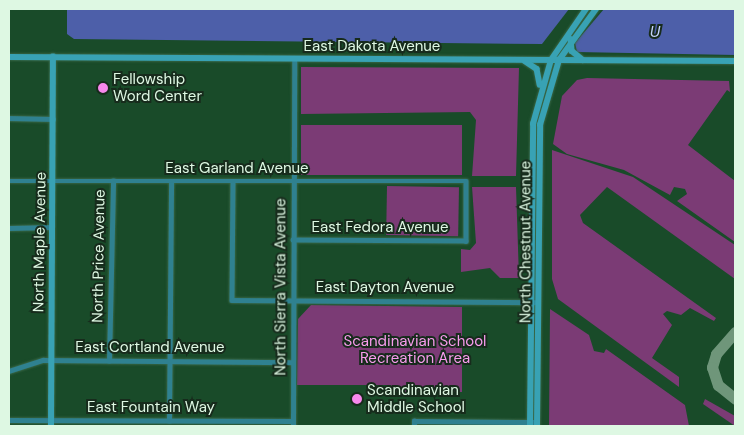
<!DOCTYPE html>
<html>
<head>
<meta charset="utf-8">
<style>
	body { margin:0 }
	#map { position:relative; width:744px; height:435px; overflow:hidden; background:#194b29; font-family:"DM Sans",sans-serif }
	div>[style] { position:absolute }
	.green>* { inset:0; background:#7b3b75; transform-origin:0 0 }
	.water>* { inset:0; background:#4d5fa9 }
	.taxiway>* { height:11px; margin:-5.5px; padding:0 5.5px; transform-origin:5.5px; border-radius:5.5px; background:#6f967a }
	.roads { filter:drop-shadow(0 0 1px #396747) drop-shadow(0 0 1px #396747) }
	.street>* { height:4.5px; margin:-2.25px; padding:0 2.25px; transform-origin:2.25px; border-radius:2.25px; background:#2f8190 }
	.secondary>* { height:5.5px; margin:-2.75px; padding:0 2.75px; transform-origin:2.75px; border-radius:2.75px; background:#38a2b4 }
	.dots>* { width:14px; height:14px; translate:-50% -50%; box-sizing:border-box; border:2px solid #172b1c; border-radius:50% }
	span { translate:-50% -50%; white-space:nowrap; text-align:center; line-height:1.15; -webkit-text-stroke:4px #172b1c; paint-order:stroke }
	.street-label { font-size:15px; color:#def8e3 }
	.poi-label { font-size:15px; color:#def8e3 }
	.left { translate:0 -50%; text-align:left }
	.park-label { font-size:15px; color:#f89ced }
	.water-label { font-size:16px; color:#c6d4fd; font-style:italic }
	.frame { position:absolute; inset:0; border:10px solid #def8e3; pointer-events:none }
</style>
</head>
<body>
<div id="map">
	<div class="green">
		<div style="clip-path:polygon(301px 67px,519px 68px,516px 176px,472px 176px,476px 120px,470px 112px,301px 114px)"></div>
		<div style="clip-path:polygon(587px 78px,729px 81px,730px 92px,727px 90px,688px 145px,735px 181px,735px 242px,677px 201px,687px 194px,685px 189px,674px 187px,670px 195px,624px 170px,567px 154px,553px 144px,562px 96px,577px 80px)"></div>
		<div style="left:301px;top:125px;width:161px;height:50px"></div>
		<div style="clip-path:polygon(552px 150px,633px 177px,735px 245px,735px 279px,607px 187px,580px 215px,583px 223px,716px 318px,714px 321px,690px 308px,681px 315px,667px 311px,663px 314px,672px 325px,652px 358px,679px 377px,679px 387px,558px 299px,552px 279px)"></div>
		<div style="left:387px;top:186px;width:72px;height:49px;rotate:1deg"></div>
		<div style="clip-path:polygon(472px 187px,516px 187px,519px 278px,500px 278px,490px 268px,461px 272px,461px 249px,470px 250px,476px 243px)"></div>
		<div style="clip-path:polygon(311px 305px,462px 307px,462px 392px,391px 392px,391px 385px,297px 385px,298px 319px)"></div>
		<div style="clip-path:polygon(550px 309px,589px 335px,594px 351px,604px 353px,606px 349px,685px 405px,689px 426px,549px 426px)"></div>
		<div style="clip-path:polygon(705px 399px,735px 416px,735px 426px,703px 404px)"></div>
	</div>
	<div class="water">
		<div style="clip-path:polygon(67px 9px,569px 9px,542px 44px,74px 39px,67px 34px)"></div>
		<div style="clip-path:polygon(604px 9px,735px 9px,735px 55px,577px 52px,575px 43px)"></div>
	</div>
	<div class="taxiway">
		<div style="left:735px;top:332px;width:29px;rotate:131deg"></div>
		<div style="left:716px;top:354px;width:14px;rotate:107deg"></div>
		<div style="left:712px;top:367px;width:19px;rotate:72deg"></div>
		<div style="left:718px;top:385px;width:22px;rotate:39deg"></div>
	</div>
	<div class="roads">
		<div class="street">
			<div style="left:9px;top:118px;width:44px;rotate:1.3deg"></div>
			<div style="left:9px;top:181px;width:457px"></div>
			<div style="left:466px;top:181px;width:60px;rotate:90deg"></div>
			<div style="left:466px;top:241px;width:173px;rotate:-179.7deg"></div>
			<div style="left:233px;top:182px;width:118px;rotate:90.5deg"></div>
			<div style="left:232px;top:300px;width:306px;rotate:0.4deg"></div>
			<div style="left:9px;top:228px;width:43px;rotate:-1.3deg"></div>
			<div style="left:109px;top:361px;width:180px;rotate:-88.7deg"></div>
			<div style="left:9px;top:371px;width:36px;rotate:-18deg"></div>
			<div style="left:43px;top:360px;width:250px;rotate:0.5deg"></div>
			<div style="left:9px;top:420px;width:284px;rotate:0.2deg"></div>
			<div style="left:169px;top:421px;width:239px;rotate:-89.5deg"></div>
			<div style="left:293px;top:426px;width:367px;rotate:-89.8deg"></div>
			<div style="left:414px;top:426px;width:5px;rotate:-90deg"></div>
			<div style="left:414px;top:421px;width:123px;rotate:0.5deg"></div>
		</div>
		<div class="secondary">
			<div style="left:571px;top:39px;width:12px;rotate:85deg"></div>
			<div style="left:572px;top:51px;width:14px;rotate:39deg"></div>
			<div style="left:9px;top:57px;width:726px;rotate:0.32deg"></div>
			<div style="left:525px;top:61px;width:14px;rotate:34deg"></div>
			<div style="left:537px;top:69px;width:16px;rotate:79deg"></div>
			<div style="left:51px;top:426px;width:369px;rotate:-89.7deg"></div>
			<div style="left:530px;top:426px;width:302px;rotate:-89.4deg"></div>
			<div style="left:533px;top:124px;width:66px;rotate:-74.3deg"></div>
			<div style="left:551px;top:60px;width:62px;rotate:-55.5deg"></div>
			<div style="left:537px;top:426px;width:301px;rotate:-89.4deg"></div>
			<div style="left:540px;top:125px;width:68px;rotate:-73.7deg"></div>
			<div style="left:559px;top:60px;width:63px;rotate:-54deg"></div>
		</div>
	</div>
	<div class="dots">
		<div style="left:103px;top:88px;background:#f788ec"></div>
		<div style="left:357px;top:399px;background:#f788ec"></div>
	</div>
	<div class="street-label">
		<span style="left:372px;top:47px">East Dakota Avenue</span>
		<span style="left:237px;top:169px">East Garland Avenue</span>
		<span style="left:380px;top:228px">East Fedora Avenue</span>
		<span style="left:40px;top:242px;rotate:-89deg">North Maple Avenue</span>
		<span style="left:526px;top:242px;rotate:-90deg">North Chestnut Avenue</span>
		<span style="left:99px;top:256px;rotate:-89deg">North Price Avenue</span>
		<span style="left:281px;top:287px;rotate:-90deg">North Sierra Vista Avenue</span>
		<span style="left:385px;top:288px">East Dayton Avenue</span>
		<span style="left:150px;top:348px">East Cortland Avenue</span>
		<span style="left:151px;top:408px">East Fountain Way</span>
	</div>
	<div class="poi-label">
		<span class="left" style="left:113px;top:88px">Fellowship<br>Word Center</span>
		<span class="left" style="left:367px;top:399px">Scandinavian<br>Middle School</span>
	</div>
	<div class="park-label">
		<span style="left:415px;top:350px">Scandinavian School<br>Recreation Area</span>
	</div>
	<div class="water-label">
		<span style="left:655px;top:32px">U</span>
	</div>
	<div class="frame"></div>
</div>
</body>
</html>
